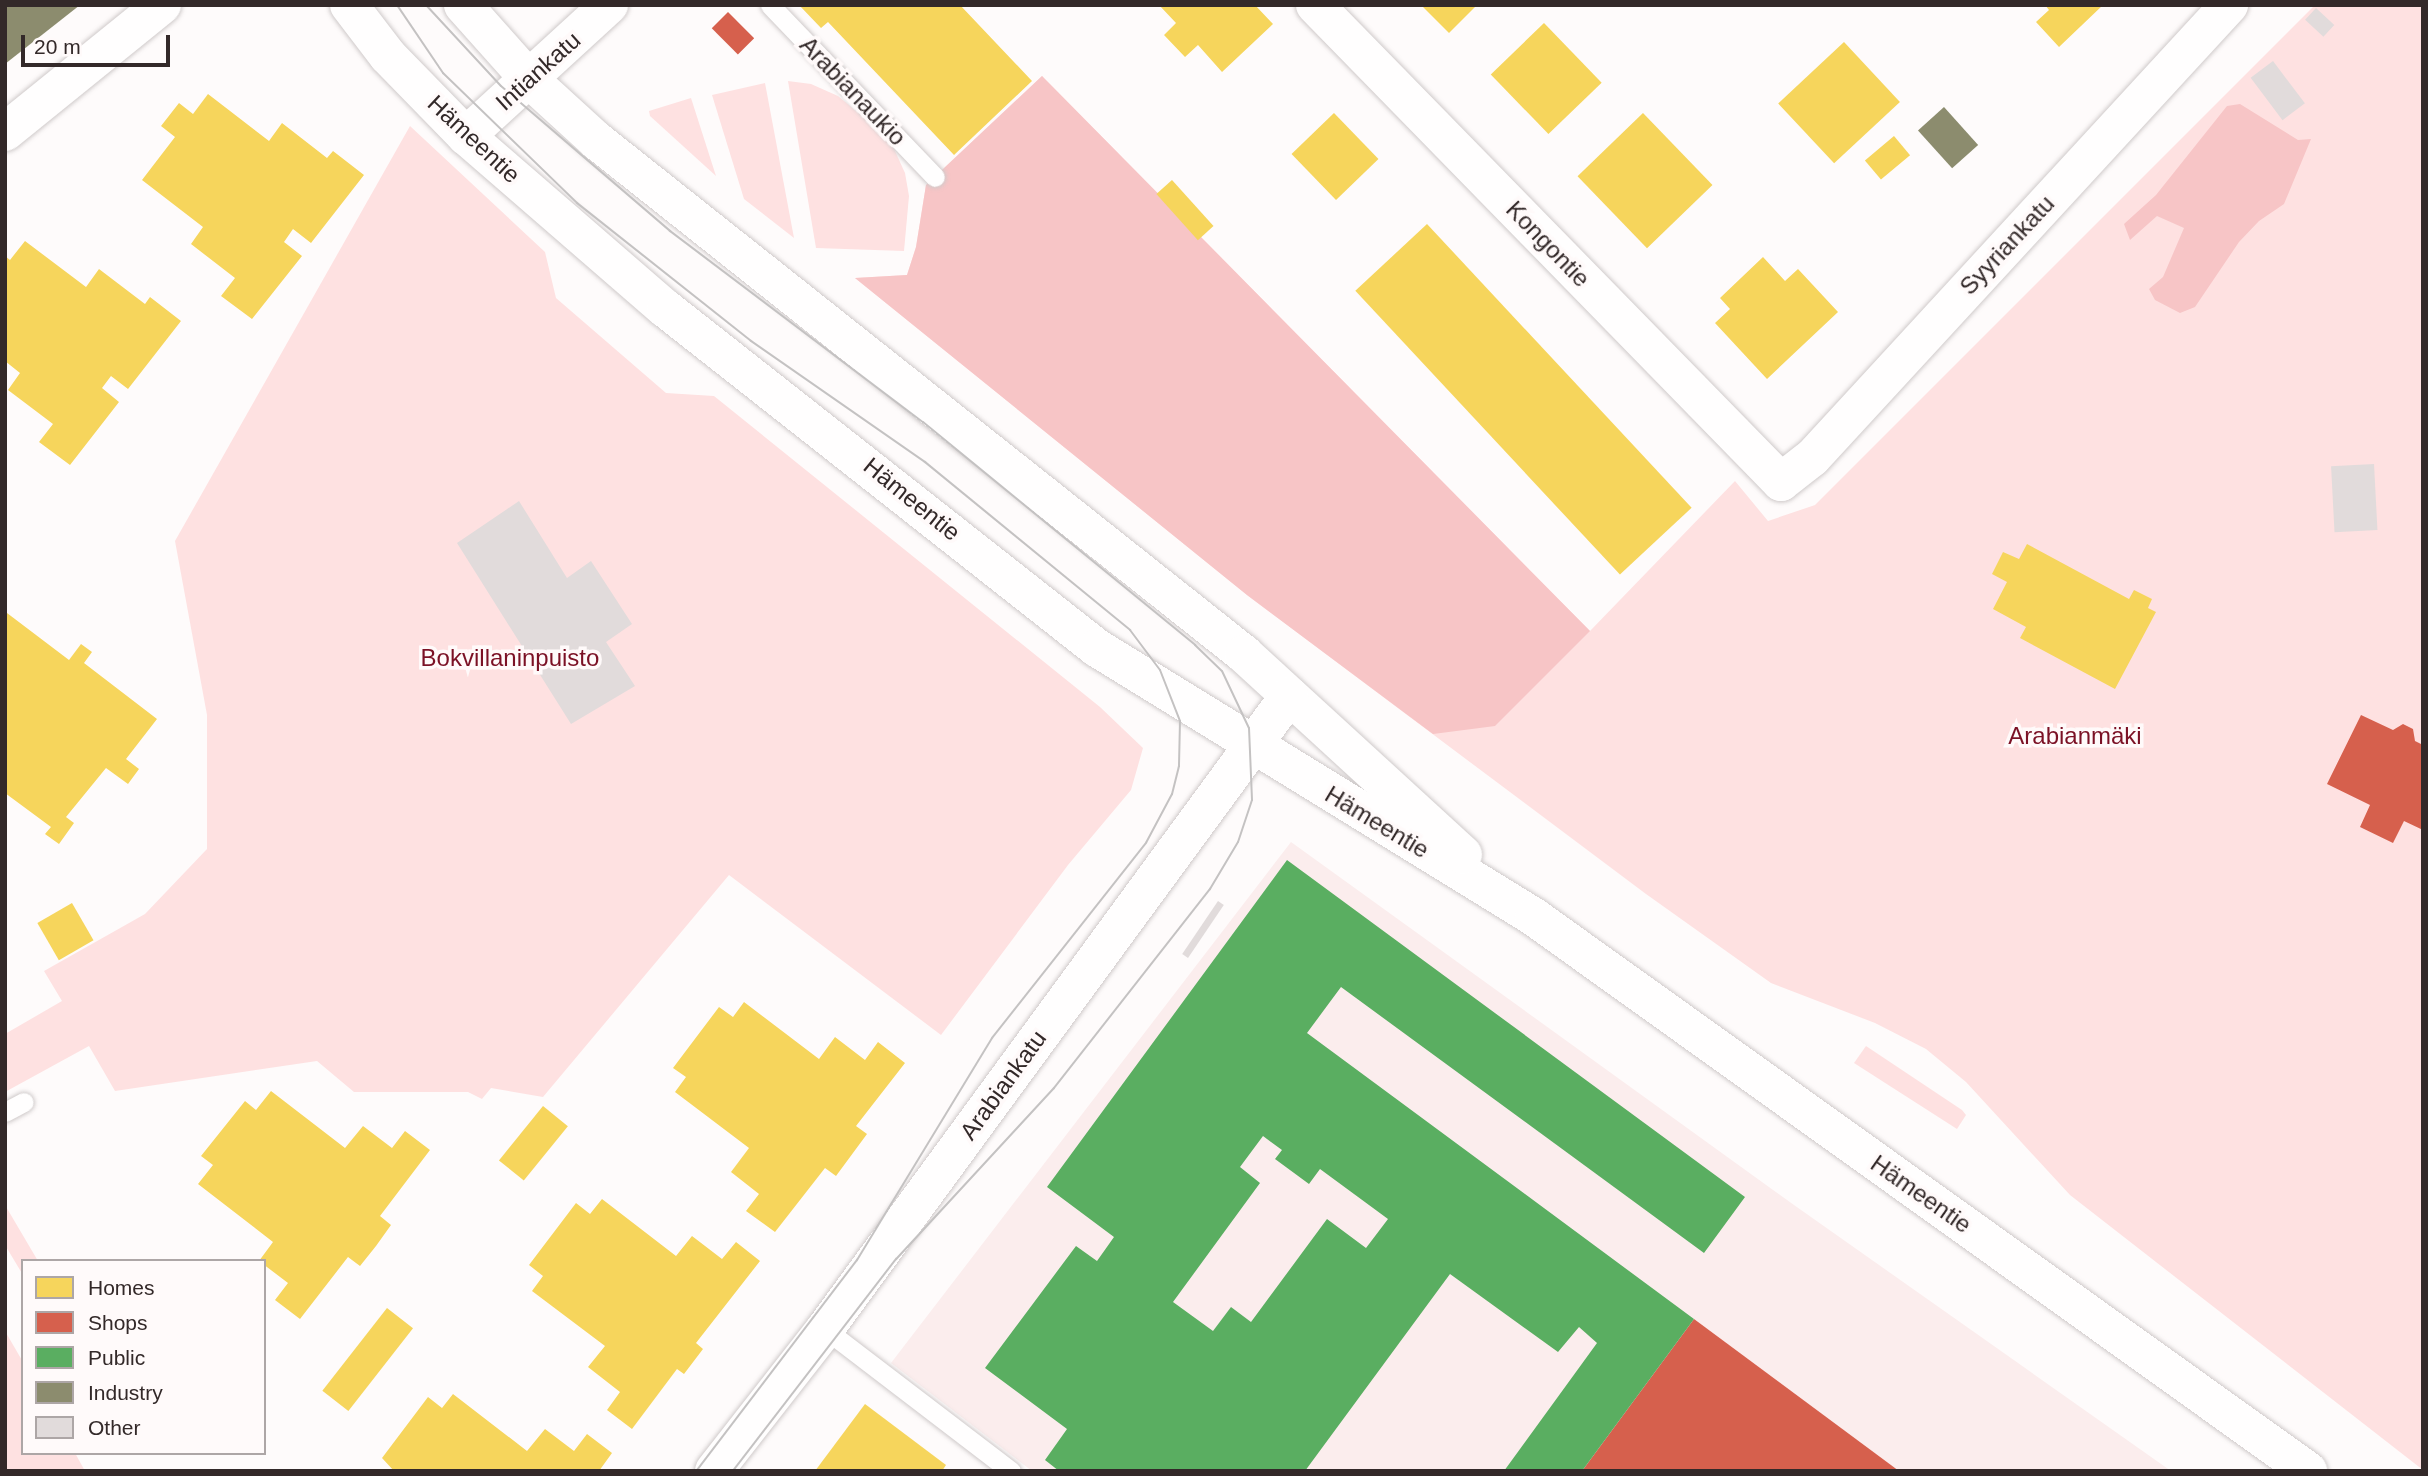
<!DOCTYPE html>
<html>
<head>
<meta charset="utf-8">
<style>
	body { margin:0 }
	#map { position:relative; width:2428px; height:1476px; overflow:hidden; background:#fefbfb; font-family:Helvetica,sans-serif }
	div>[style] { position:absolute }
	.built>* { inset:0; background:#fbeded }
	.green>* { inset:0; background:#fee1e1 }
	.forest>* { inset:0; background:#f7c5c6 }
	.homes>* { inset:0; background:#f6d55c; transform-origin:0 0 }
	.shops>* { inset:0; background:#d6604d; transform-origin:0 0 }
	.public>* { inset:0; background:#5aae61 }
	.industry>* { inset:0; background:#8c8c6e; transform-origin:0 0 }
	.building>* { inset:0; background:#e1dbdb; transform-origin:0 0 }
	.roads { filter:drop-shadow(0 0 2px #cfcaca) drop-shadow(0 0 2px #cfcaca) }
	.lane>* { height:19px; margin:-9.5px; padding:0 9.5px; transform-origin:9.5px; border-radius:9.5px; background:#fffefe }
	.street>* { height:38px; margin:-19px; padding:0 19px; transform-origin:19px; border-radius:19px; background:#fffefe }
	.secondary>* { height:38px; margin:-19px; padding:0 19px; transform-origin:19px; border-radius:19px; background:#fffefe }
	.tram>* { height:2px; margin:-1px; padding:0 1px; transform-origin:1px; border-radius:1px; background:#c4c2c2 }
	span { translate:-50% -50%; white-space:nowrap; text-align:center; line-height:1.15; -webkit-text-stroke:7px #fffafa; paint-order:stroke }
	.street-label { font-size:24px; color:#332929 }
	.park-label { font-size:24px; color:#7b1125 }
	.frame { position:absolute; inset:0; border:7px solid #332929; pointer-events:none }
	.legend { position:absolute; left:21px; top:1259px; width:245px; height:196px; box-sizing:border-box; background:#fffafa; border:2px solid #ada6a6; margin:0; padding:9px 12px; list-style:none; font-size:21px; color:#332929 }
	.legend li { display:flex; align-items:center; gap:14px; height:35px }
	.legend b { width:35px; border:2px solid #ada6a6 }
	.scale { position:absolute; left:21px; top:35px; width:149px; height:32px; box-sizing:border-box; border:4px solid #332929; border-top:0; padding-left:9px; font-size:21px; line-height:24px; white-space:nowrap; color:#332929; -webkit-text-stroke:5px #fffafa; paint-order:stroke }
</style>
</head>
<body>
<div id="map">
	<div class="built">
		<div style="clip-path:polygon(1291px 842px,1794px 1205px,2171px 1471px,1032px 1471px,891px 1363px)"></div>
	</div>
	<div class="green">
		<div style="clip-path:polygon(2315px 5px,2423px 5px,2423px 1470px,2070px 1195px,1966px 1082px,1926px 1049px,1875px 1023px,1771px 983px,1646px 894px,1247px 595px,855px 278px,907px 275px,916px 247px,926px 185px,1042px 76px,1590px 631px,1735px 481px,1768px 521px,1815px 505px)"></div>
		<div style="clip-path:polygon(788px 81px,811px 84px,838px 96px,889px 138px,905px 173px,909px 196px,904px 251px,816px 248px)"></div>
		<div style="clip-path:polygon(765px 83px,794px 238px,744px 199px,712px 95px)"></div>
		<div style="clip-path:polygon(691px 98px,716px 176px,650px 116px,649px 111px)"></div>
		<div style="clip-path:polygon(410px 126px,545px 252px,556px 298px,666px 393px,714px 396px,1100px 707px,1143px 748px,1131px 790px,1068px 865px,941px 1035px,729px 875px,543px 1097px,491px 1088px,482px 1099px,468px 1092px,354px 1092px,317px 1061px,115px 1091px,89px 1046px,5px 1092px,5px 1034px,62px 1001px,44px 971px,145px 914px,207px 849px,207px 715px,175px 541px)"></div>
		<div style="clip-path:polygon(1866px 1046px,1962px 1110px,1966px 1115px,1957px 1129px,1854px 1063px)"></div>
		<div style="clip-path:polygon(5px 1205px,38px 1261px,23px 1261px,23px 1275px,5px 1245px)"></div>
		<div style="clip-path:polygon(5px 1331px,23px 1362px,23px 1453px,75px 1453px,85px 1471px,5px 1471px)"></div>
	</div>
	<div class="forest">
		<div style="clip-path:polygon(1042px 76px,1590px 631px,1495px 726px,1433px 734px,1247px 595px,855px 278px,907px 275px,916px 247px,926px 185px)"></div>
		<div style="clip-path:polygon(2240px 104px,2298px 140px,2311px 139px,2284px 204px,2259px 221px,2239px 242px,2195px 307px,2180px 313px,2155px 300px,2149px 289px,2163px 277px,2184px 228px,2157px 216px,2130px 240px,2124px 224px,2156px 195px,2227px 106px)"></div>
	</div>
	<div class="homes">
		<div style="clip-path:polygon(799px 5px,960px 5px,1032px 81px,954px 155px,828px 22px,821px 28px)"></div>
		<div style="clip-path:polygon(1159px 5px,1255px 5px,1273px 24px,1222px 72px,1198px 45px,1185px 57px,1164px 35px,1176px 23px)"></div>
		<div style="clip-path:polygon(1421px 5px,1477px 5px,1449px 33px)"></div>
		<div style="clip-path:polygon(2045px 5px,2103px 5px,2059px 47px,2036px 22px,2049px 10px)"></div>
		<div style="left:1544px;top:23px;width:83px;height:74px;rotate:46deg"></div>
		<div style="left:1844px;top:42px;width:82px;height:90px;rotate:47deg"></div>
		<div style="clip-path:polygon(208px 94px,269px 141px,282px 123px,327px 158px,333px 151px,364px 175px,311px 243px,293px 229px,284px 242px,302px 256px,252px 319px,221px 296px,235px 278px,191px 244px,203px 227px,142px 180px,175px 137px,161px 126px,179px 103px,193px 114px)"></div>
		<div style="left:1334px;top:113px;width:64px;height:59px;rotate:46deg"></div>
		<div style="left:1643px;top:113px;width:100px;height:91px;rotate:46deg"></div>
		<div style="left:1894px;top:136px;width:25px;height:38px;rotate:50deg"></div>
		<div style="left:1172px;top:180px;width:62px;height:21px;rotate:48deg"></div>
		<div style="left:1427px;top:224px;width:388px;height:98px;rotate:47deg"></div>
		<div style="clip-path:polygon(25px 241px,86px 287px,99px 269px,145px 304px,150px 297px,181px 321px,128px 389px,111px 376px,102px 388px,119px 402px,70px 465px,39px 442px,53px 424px,8px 390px,20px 373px,5px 361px,5px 256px,10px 260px)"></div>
		<div style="clip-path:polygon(1763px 257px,1785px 281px,1798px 269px,1838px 312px,1767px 379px,1715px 323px,1730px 309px,1720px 298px)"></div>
		<div style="clip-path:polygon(2027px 544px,2129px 599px,2134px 590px,2152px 599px,2148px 608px,2156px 612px,2115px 689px,2020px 638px,2026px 627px,1993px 609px,2007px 582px,1992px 574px,2003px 552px,2019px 559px)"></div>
		<div style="clip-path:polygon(7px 613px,69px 660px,81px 644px,92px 652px,84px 663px,157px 719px,126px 759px,139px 769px,128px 784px,106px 768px,66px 817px,74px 823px,59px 844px,45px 834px,51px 827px,5px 793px)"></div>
		<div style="left:72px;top:903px;width:43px;height:40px;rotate:60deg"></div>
		<div style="clip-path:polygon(744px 1002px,819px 1059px,835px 1037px,865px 1060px,878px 1042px,905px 1063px,856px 1126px,867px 1134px,836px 1176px,825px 1168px,775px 1232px,746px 1211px,759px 1194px,731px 1172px,749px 1148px,675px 1092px,686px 1077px,673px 1068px,719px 1007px,733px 1017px)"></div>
		<div style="clip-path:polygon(271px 1091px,345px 1148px,363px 1126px,392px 1148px,405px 1131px,430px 1150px,380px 1216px,391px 1225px,376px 1246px,360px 1266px,348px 1257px,300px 1319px,275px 1300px,288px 1283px,259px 1261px,273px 1242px,198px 1184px,213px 1165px,201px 1156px,245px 1101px,256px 1110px)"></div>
		<div style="left:543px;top:1106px;width:32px;height:70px;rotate:39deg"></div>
		<div style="clip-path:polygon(602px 1199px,676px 1256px,692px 1236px,722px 1259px,736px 1242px,760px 1261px,696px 1343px,703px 1349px,684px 1374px,677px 1369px,632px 1429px,607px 1410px,620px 1392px,588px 1367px,605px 1346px,532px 1291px,543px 1276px,529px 1265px,576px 1203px,590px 1214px)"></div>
		<div style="left:387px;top:1308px;width:33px;height:105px;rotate:38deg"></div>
		<div style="clip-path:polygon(453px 1394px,527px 1451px,545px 1429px,574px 1451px,587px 1434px,612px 1453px,599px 1471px,394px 1471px,382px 1458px,428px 1397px,442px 1408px)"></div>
		<div style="clip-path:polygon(865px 1404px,946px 1465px,942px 1471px,815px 1471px)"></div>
	</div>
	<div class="shops">
		<div style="left:728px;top:12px;width:37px;height:23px;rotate:45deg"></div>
		<div style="clip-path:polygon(2361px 715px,2393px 730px,2403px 724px,2413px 729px,2415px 741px,2423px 745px,2423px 830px,2404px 821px,2393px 843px,2360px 827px,2370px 805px,2327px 784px)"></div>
		<div style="clip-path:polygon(1694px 1319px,1899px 1471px,1582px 1471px)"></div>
	</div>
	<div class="public">
		<div style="clip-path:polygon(evenodd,1287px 860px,1745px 1197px,1704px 1253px,1341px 987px,1307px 1033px,1694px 1319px,1582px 1471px,1504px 1471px,1597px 1343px,1579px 1327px,1558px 1352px,1450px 1274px,1305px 1471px,1059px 1471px,1045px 1460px,1067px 1429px,985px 1368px,1076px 1246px,1097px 1261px,1114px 1237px,1047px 1187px,1287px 860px,1263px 1136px,1282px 1150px,1275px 1159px,1309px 1184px,1320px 1169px,1388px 1219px,1366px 1248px,1327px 1219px,1251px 1322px,1231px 1307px,1213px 1331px,1173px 1302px,1260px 1183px,1240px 1167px,1263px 1136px)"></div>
	</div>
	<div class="industry">
		<div style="clip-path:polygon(5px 5px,80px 5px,5px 64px)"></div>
		<div style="left:1944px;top:107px;width:51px;height:35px;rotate:48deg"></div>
	</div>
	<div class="building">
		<div style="left:2316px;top:8px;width:25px;height:16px;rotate:43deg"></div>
		<div style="left:2273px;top:61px;width:53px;height:28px;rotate:53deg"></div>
		<div style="left:2374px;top:464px;width:66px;height:43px;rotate:87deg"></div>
		<div style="clip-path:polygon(519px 501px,567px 578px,591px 561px,632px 624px,606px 642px,635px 686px,571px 724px,457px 543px)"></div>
		<div style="left:1218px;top:901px;width:7px;height:64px;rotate:34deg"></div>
	</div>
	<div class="roads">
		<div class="lane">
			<div style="left:770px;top:5px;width:238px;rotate:46.2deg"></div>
			<div style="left:5px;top:1112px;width:21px;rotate:-28deg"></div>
			<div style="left:825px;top:1329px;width:234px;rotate:37.4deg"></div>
		</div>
		<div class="street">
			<div style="left:1315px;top:5px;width:667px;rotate:45.67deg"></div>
			<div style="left:1781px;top:482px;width:39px;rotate:-38deg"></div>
			<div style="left:1812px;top:458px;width:616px;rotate:-47.37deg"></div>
		</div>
		<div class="secondary">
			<div style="left:349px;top:5px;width:64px;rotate:52.6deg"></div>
			<div style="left:388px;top:56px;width:112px;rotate:45.7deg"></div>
			<div style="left:466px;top:136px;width:264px;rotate:40.9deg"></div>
			<div style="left:666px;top:309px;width:548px;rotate:38.19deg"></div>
			<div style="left:1097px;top:648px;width:513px;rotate:31.61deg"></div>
			<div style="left:1534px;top:917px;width:952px;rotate:35.59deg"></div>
			<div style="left:463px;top:5px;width:99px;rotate:48.3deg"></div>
			<div style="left:529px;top:79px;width:92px;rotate:42.4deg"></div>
			<div style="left:597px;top:141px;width:826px;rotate:38.41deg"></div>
			<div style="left:1244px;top:654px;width:297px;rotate:42.5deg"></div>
			<div style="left:5px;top:132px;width:202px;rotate:-39deg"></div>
			<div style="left:466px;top:136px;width:194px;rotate:-42.5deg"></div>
			<div style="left:714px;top:1471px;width:180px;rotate:-52deg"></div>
			<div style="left:825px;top:1329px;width:785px;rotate:-53.76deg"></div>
		</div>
	</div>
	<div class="tram">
		<div style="left:397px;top:5px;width:82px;rotate:55.9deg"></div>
		<div style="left:443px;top:73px;width:187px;rotate:44.1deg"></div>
		<div style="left:577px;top:203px;width:222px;rotate:38.4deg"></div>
		<div style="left:751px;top:341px;width:212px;rotate:34.8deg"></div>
		<div style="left:925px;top:462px;width:265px;rotate:39.3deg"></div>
		<div style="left:1130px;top:630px;width:50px;rotate:53.1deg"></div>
		<div style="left:1160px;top:670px;width:55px;rotate:68.6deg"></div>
		<div style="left:1180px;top:721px;width:45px;rotate:91.3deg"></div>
		<div style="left:1179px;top:766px;width:29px;rotate:104deg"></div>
		<div style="left:1172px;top:794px;width:55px;rotate:118deg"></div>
		<div style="left:1146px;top:843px;width:248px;rotate:128.3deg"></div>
		<div style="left:992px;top:1038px;width:260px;rotate:121.3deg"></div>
		<div style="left:857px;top:1260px;width:265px;rotate:127.3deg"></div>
		<div style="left:426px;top:5px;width:110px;rotate:47.2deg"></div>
		<div style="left:501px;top:86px;width:223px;rotate:40.6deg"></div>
		<div style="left:670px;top:231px;width:317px;rotate:37.1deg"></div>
		<div style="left:923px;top:422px;width:352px;rotate:39.3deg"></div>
		<div style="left:1195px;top:645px;width:37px;rotate:44deg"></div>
		<div style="left:1222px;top:671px;width:63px;rotate:64.7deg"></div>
		<div style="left:1249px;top:728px;width:72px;rotate:87.6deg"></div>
		<div style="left:1252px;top:800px;width:44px;rotate:108.4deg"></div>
		<div style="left:1238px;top:842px;width:55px;rotate:120.8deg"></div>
		<div style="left:1210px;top:889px;width:253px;rotate:128.1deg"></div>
		<div style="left:1054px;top:1088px;width:233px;rotate:132.7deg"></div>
		<div style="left:896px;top:1259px;width:267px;rotate:127.6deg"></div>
	</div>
	<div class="street-label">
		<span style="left:538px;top:71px;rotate:-42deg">Intiankatu</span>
		<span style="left:853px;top:91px;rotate:46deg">Arabianaukio</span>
		<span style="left:474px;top:139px;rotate:43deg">Hämeentie</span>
		<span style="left:1548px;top:244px;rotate:46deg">Kongontie</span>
		<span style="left:2007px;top:245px;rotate:-47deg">Syyriankatu</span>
		<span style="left:912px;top:499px;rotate:39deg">Hämeentie</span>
		<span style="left:1377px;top:822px;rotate:31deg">Hämeentie</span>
		<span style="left:1003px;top:1085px;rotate:-54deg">Arabiankatu</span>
		<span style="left:1921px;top:1194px;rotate:35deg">Hämeentie</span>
	</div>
	<div class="park-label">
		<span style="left:510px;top:658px">Bokvillaninpuisto</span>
		<span style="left:2075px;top:736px">Arabianmäki</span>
	</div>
	<div class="frame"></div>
	<ul class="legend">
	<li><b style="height:19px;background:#f6d55c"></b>Homes</li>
	<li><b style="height:19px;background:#d6604d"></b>Shops</li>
	<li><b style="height:19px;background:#5aae61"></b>Public</li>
	<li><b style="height:19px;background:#8c8c6e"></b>Industry</li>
	<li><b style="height:19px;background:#e1dbdb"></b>Other</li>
	</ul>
	<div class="scale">20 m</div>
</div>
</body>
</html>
